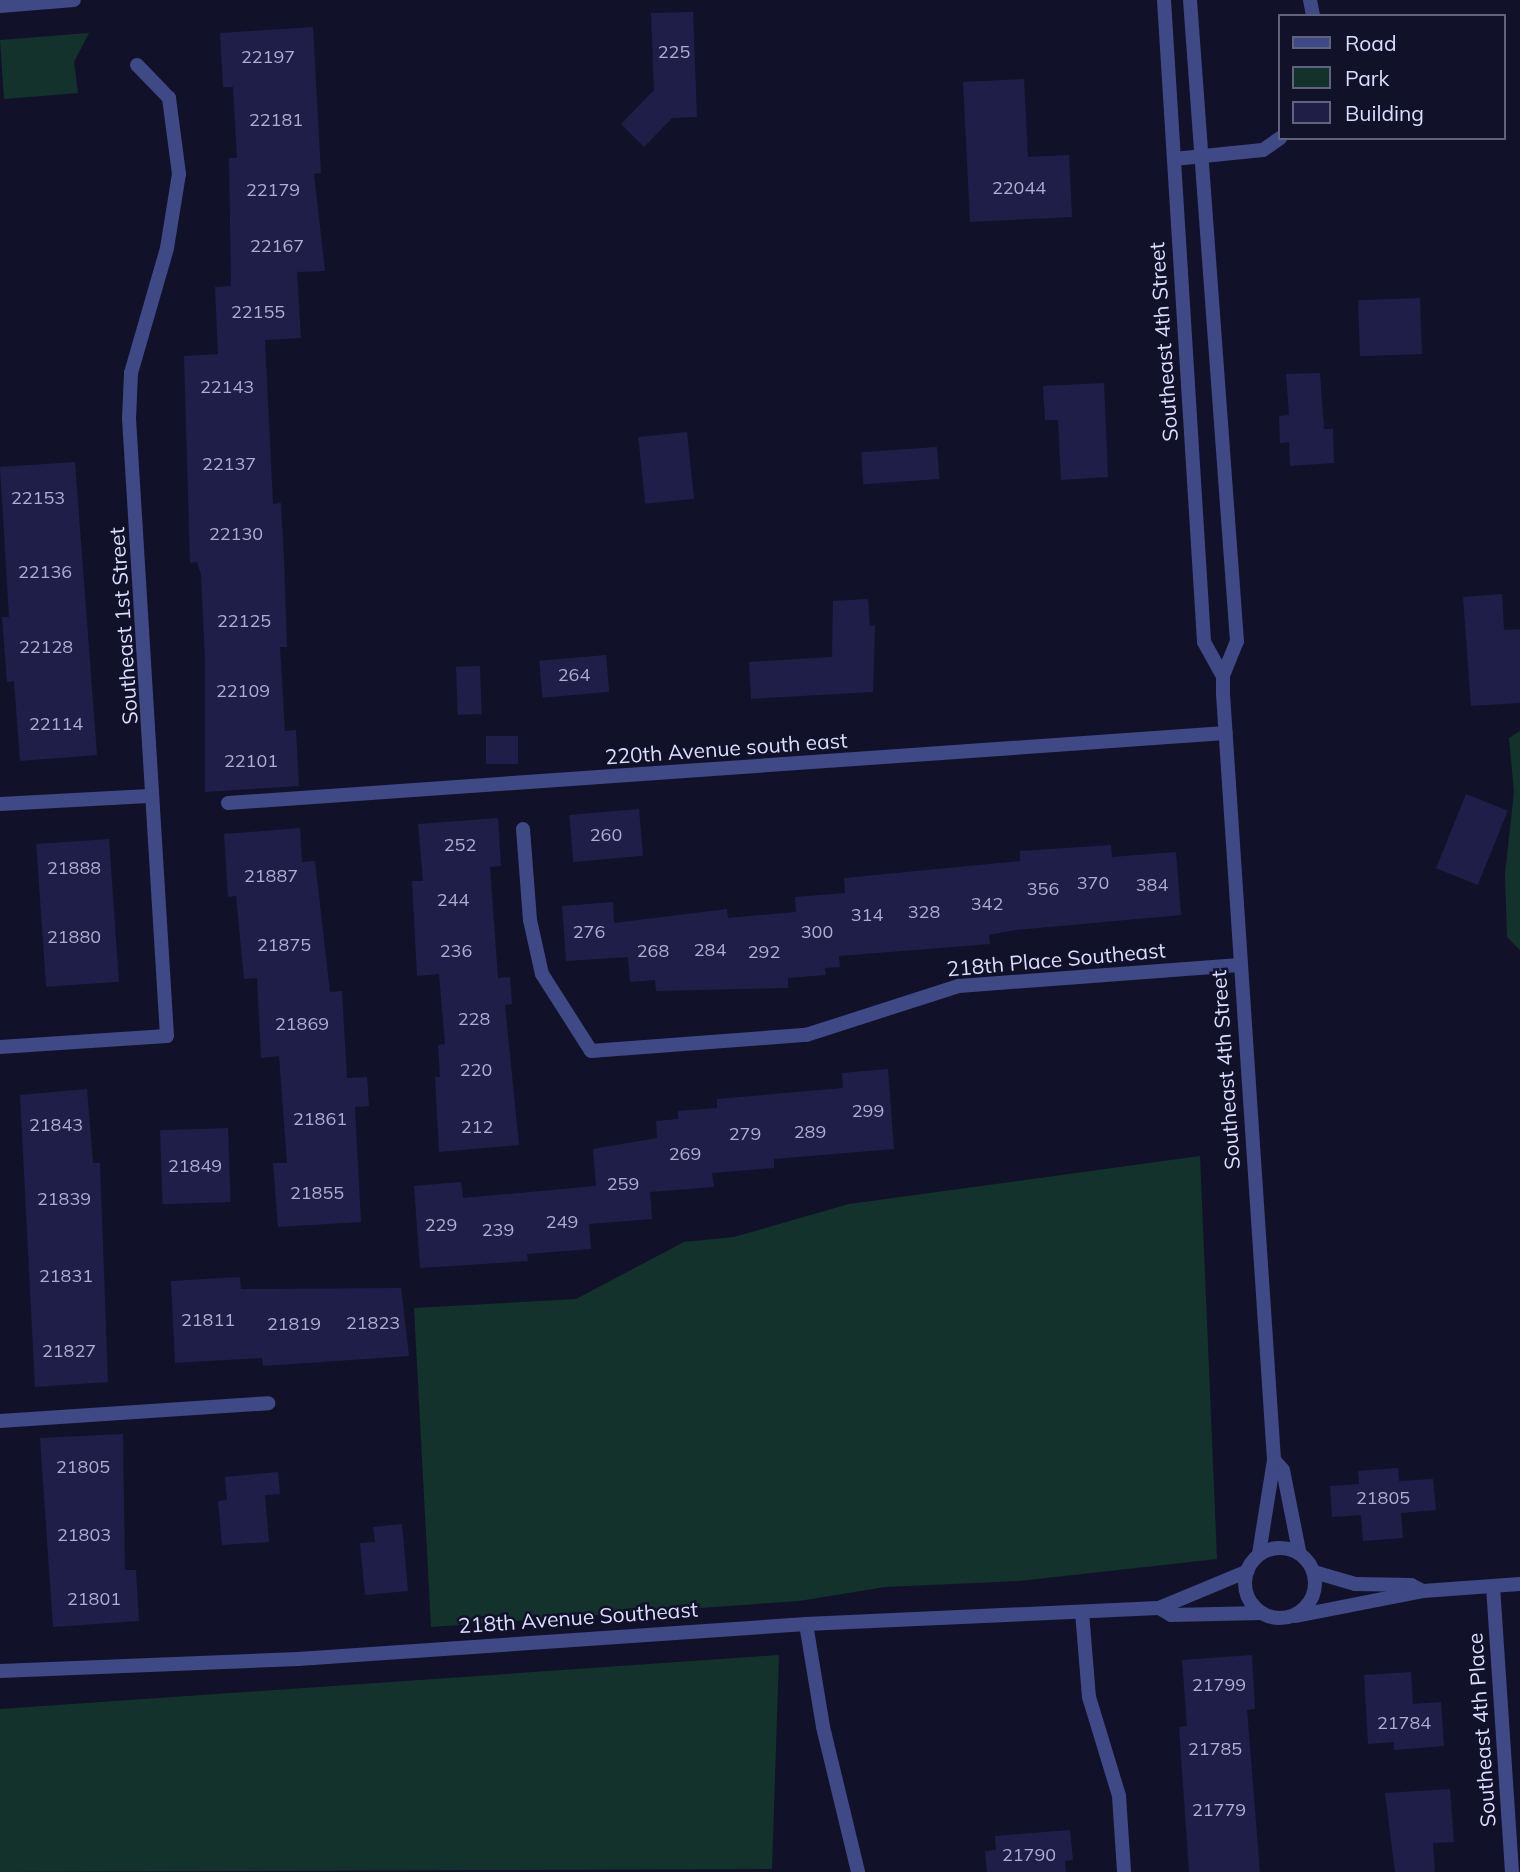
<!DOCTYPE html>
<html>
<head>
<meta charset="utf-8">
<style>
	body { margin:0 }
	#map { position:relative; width:1520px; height:1872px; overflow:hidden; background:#111229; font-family:Mulish,sans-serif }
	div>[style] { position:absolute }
	.green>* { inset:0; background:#14322c }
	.building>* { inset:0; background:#1f1e49; transform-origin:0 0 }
	.service>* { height:14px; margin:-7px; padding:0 7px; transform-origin:7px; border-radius:7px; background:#3e4986 }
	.minor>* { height:14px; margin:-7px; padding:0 7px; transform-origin:7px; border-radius:7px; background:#3e4986 }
	.tertiary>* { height:14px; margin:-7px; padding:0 7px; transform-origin:7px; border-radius:7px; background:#3e4986 }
	.tertiary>.ring { margin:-7px; padding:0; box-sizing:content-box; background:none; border:14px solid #3e4986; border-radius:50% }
	span { translate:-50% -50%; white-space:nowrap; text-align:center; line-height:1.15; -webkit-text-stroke:5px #111229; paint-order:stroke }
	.number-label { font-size:18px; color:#abadd1 }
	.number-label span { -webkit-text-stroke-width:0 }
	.street-label { font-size:21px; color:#daddfe }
	.legend { position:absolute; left:1278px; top:14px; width:228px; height:126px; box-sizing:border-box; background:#111229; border:2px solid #61637e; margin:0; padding:9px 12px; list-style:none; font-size:21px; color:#daddfe }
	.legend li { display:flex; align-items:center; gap:14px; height:35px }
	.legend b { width:35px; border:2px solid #61637e }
</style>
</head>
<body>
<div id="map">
	<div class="green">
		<div style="clip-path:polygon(89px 33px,74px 62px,78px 93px,4px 99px,0 40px)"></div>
		<div style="clip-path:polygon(1520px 731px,1520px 950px,1507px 937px,1505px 874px,1514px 792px,1509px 738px)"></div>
		<div style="clip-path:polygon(1200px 1156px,1217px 1559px,1019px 1581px,885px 1587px,799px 1601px,431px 1627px,414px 1308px,576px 1299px,684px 1242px,734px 1237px,849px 1204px)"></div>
		<div style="clip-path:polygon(779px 1655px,772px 1869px,0 1872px,0 1709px)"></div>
	</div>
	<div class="building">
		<div style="clip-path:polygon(693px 12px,697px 117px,672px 118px,644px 147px,621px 124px,654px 90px,651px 13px)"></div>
		<div style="clip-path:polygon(313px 27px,321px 173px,314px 174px,325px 271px,297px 272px,301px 338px,265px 340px,273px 504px,281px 503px,284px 558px,287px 647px,280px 647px,285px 731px,296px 730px,299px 786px,205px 792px,205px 660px,201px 575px,197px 562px,190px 563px,184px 356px,218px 354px,215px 287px,231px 286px,229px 158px,237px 158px,233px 87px,223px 87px,220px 33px)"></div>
		<div style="clip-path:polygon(1024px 79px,1028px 157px,1069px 155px,1072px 217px,970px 222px,963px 82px)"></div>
		<div style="left:1420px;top:298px;width:56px;height:62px;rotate:88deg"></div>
		<div style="clip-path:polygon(1320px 373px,1324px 429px,1333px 429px,1334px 463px,1290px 466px,1289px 442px,1280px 443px,1279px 416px,1289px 415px,1286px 374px)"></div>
		<div style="clip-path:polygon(1104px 383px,1108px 477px,1061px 480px,1058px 420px,1045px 420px,1043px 386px)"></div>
		<div style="left:687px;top:432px;width:67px;height:49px;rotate:84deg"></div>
		<div style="left:937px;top:447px;width:32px;height:76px;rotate:86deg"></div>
		<div style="clip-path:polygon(75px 462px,97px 755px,20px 761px,14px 681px,7px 682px,2px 617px,9px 617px,0 467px)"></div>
		<div style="clip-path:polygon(1502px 594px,1504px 630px,1520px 629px,1520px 703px,1471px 706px,1463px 597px)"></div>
		<div style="clip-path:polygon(868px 599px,870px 626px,875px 625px,873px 692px,751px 699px,749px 662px,832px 657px,833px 601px)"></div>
		<div style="left:606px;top:655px;width:37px;height:67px;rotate:85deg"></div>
		<div style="left:480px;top:666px;width:48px;height:24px;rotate:88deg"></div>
		<div style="left:486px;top:736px;width:32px;height:28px"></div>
		<div style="left:1466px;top:794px;width:45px;height:80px;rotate:22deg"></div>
		<div style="left:639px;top:809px;width:47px;height:70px;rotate:85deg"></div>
		<div style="clip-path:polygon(498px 818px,501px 866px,490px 867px,498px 978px,510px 977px,512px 1004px,505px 1005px,519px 1145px,439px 1152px,435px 1077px,440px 1077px,438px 1045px,445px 1044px,439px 974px,417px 976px,412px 881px,423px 881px,418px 824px)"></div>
		<div style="clip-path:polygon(300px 828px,302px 862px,315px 861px,330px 992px,342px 991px,347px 1078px,367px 1077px,369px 1106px,355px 1107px,361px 1222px,278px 1227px,273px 1163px,287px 1163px,279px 1056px,261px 1058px,257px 978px,244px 979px,236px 896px,228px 897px,224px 834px)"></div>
		<div style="left:109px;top:839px;width:143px;height:73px;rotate:86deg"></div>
		<div style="clip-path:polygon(1111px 845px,1112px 857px,1176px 852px,1181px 915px,1015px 930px,989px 935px,990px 944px,839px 956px,840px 967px,825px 968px,826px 975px,788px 978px,788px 988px,656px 991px,655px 980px,630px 982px,628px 957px,566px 961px,562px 906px,613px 902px,614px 923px,727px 909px,728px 918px,796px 912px,795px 897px,845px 893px,844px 878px,1020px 861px,1020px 851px)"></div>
		<div style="clip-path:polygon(888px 1069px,894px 1149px,774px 1159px,774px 1168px,712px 1173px,714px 1187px,650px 1192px,652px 1219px,589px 1224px,591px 1249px,527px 1254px,528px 1261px,420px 1268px,414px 1186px,461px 1182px,463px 1198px,596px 1186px,593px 1149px,657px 1138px,656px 1121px,678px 1119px,678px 1111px,717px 1108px,717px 1099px,843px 1088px,842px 1073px)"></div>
		<div style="clip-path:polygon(87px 1089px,93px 1163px,100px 1163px,108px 1382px,35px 1387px,20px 1095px)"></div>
		<div style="left:228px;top:1128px;width:74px;height:68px;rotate:88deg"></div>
		<div style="clip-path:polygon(240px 1277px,241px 1289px,401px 1288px,409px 1356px,263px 1366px,262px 1358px,175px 1363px,171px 1281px)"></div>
		<div style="clip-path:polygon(123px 1434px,125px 1570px,136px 1570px,139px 1621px,53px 1627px,40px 1438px)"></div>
		<div style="clip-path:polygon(1398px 1468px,1399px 1481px,1433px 1479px,1436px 1510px,1401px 1513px,1403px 1538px,1363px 1541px,1361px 1515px,1332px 1517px,1330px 1486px,1359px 1484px,1358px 1471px)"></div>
		<div style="clip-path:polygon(278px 1472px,280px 1494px,265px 1495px,269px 1542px,222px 1545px,218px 1501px,227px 1500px,225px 1477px)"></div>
		<div style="clip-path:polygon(402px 1524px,408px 1591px,365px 1595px,360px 1543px,375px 1542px,373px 1527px)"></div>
		<div style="clip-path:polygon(1252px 1655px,1255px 1709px,1247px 1710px,1260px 1872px,1189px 1872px,1179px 1727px,1187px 1726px,1182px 1660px)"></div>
		<div style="clip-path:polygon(1411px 1672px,1413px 1704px,1441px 1702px,1444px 1746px,1394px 1750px,1394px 1742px,1368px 1744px,1364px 1675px)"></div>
		<div style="clip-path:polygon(1450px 1789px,1454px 1842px,1433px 1843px,1435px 1872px,1395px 1872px,1385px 1793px)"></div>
		<div style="clip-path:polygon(1070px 1830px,1073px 1860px,1065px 1861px,1066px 1872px,987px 1872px,985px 1851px,996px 1850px,995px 1836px)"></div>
	</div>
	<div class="service">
		<div style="left:1310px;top:0;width:16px;rotate:79deg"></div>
		<div style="left:1174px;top:159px;width:89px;rotate:-5.8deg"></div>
		<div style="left:1263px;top:150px;width:21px;rotate:-35deg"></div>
		<div style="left:523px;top:829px;width:91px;rotate:85.6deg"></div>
		<div style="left:530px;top:920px;width:55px;rotate:77.5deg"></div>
		<div style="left:542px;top:974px;width:91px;rotate:57.5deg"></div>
		<div style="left:0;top:1421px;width:269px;rotate:-3.8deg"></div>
		<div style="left:806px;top:1624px;width:104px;rotate:80.6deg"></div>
		<div style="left:823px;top:1727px;width:149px;rotate:76.4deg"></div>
	</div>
	<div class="minor">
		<div style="left:0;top:6px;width:74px;rotate:-4.6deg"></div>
		<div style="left:228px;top:803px;width:1000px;rotate:-4.01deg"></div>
		<div style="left:0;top:804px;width:149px;rotate:-3.1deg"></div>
		<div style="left:0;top:1047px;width:167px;rotate:-3.8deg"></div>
		<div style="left:167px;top:1036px;width:618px;rotate:-93.52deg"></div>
		<div style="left:129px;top:419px;width:46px;rotate:-87.5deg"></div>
		<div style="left:131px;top:373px;width:130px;rotate:-73.9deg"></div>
		<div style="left:167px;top:248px;width:75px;rotate:-80.8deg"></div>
		<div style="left:179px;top:174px;width:77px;rotate:-97.5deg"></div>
		<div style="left:169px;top:98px;width:46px;rotate:-134.1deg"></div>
		<div style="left:591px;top:1051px;width:216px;rotate:-4.3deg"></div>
		<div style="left:806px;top:1035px;width:161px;rotate:-17.8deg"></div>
		<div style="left:959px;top:986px;width:281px;rotate:-4.3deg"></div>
		<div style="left:1493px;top:1586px;width:287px;rotate:86.2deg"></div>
		<div style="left:1159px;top:1608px;width:96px;rotate:-22.6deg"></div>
		<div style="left:1082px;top:1612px;width:85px;rotate:85.3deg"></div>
		<div style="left:1089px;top:1697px;width:103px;rotate:73.1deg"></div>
		<div style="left:1119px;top:1796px;width:76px;rotate:86.2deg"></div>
		<div style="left:0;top:1671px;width:298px;rotate:-2.3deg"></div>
		<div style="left:298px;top:1659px;width:509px;rotate:-3.94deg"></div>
		<div style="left:806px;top:1624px;width:353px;rotate:-2.6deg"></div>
		<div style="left:1159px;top:1608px;width:14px;rotate:30deg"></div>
		<div style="left:1171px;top:1615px;width:91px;rotate:-1.3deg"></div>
	</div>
	<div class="tertiary">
		<div style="left:1164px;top:0;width:643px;rotate:86.43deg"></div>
		<div style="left:1204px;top:642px;width:39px;rotate:61deg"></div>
		<div style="left:1190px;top:0;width:643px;rotate:85.81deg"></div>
		<div style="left:1237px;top:641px;width:38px;rotate:112deg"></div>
		<div style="left:1223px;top:676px;width:18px;rotate:90deg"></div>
		<div style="left:1223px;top:694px;width:768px;rotate:86.19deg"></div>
		<div style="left:1274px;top:1460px;width:95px;rotate:99.1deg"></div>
		<div style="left:1274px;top:1460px;width:13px;rotate:48deg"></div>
		<div style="left:1283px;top:1470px;width:83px;rotate:78.8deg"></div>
		<div class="ring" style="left:1245px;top:1548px;width:56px;height:56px"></div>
		<div style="left:1314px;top:1572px;width:43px;rotate:16.3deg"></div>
		<div style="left:1355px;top:1584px;width:56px;rotate:1deg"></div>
		<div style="left:1411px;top:1585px;width:13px;rotate:27deg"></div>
		<div style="left:1296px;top:1616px;width:129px;rotate:-11.1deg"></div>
		<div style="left:1423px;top:1591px;width:97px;rotate:-4.1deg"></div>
	</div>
	<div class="number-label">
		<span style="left:674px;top:52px">225</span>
		<span style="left:268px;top:57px">22197</span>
		<span style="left:276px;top:120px">22181</span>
		<span style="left:1019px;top:188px">22044</span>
		<span style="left:273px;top:190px">22179</span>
		<span style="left:277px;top:246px">22167</span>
		<span style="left:258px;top:312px">22155</span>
		<span style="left:227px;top:387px">22143</span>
		<span style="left:229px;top:464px">22137</span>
		<span style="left:38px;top:498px">22153</span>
		<span style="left:236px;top:534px">22130</span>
		<span style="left:45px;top:572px">22136</span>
		<span style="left:244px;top:621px">22125</span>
		<span style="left:46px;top:647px">22128</span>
		<span style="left:574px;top:675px">264</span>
		<span style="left:243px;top:691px">22109</span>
		<span style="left:56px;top:724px">22114</span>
		<span style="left:251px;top:761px">22101</span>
		<span style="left:606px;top:835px">260</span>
		<span style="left:460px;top:845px">252</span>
		<span style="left:74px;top:868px">21888</span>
		<span style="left:271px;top:876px">21887</span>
		<span style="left:1093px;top:883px">370</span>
		<span style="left:1152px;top:885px">384</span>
		<span style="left:1043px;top:889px">356</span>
		<span style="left:453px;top:900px">244</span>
		<span style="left:987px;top:904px">342</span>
		<span style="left:924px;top:912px">328</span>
		<span style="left:867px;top:915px">314</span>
		<span style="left:589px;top:932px">276</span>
		<span style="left:817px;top:932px">300</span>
		<span style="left:74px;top:937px">21880</span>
		<span style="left:284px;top:945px">21875</span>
		<span style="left:710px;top:950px">284</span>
		<span style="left:456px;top:951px">236</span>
		<span style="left:653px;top:951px">268</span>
		<span style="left:764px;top:952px">292</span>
		<span style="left:474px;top:1019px">228</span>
		<span style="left:302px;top:1024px">21869</span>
		<span style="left:476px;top:1070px">220</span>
		<span style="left:868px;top:1111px">299</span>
		<span style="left:320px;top:1119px">21861</span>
		<span style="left:56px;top:1125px">21843</span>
		<span style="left:477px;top:1127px">212</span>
		<span style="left:810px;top:1132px">289</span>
		<span style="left:745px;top:1134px">279</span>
		<span style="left:685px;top:1154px">269</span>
		<span style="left:195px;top:1166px">21849</span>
		<span style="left:623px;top:1184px">259</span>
		<span style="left:317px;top:1193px">21855</span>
		<span style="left:64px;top:1199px">21839</span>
		<span style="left:562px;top:1222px">249</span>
		<span style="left:441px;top:1225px">229</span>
		<span style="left:498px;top:1230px">239</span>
		<span style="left:66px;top:1276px">21831</span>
		<span style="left:208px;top:1320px">21811</span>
		<span style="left:373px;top:1323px">21823</span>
		<span style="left:294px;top:1324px">21819</span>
		<span style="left:69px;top:1351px">21827</span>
		<span style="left:83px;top:1467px">21805</span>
		<span style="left:1383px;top:1498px">21805</span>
		<span style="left:84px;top:1535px">21803</span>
		<span style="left:94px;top:1599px">21801</span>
		<span style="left:1219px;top:1685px">21799</span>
		<span style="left:1404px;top:1723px">21784</span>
		<span style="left:1215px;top:1749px">21785</span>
		<span style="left:1219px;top:1810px">21779</span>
		<span style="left:1029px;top:1855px">21790</span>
	</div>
	<div class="street-label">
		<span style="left:1163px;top:342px;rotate:-94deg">Southeast 4th Street</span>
		<span style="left:123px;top:626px;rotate:-94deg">Southeast 1st Street</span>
		<span style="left:726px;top:748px;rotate:-4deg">220th Avenue south east</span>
		<span style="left:1056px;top:959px;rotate:-5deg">218th Place Southeast</span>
		<span style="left:1225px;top:1070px;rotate:-94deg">Southeast 4th Street</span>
		<span style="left:578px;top:1617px;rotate:-4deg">218th Avenue Southeast</span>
		<span style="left:1481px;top:1730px;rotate:-94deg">Southeast 4th Place</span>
	</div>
	<ul class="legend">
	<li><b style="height:9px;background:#3e4986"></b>Road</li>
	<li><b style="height:19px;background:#14322c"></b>Park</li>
	<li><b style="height:19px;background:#1f1e49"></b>Building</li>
	</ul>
</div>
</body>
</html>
